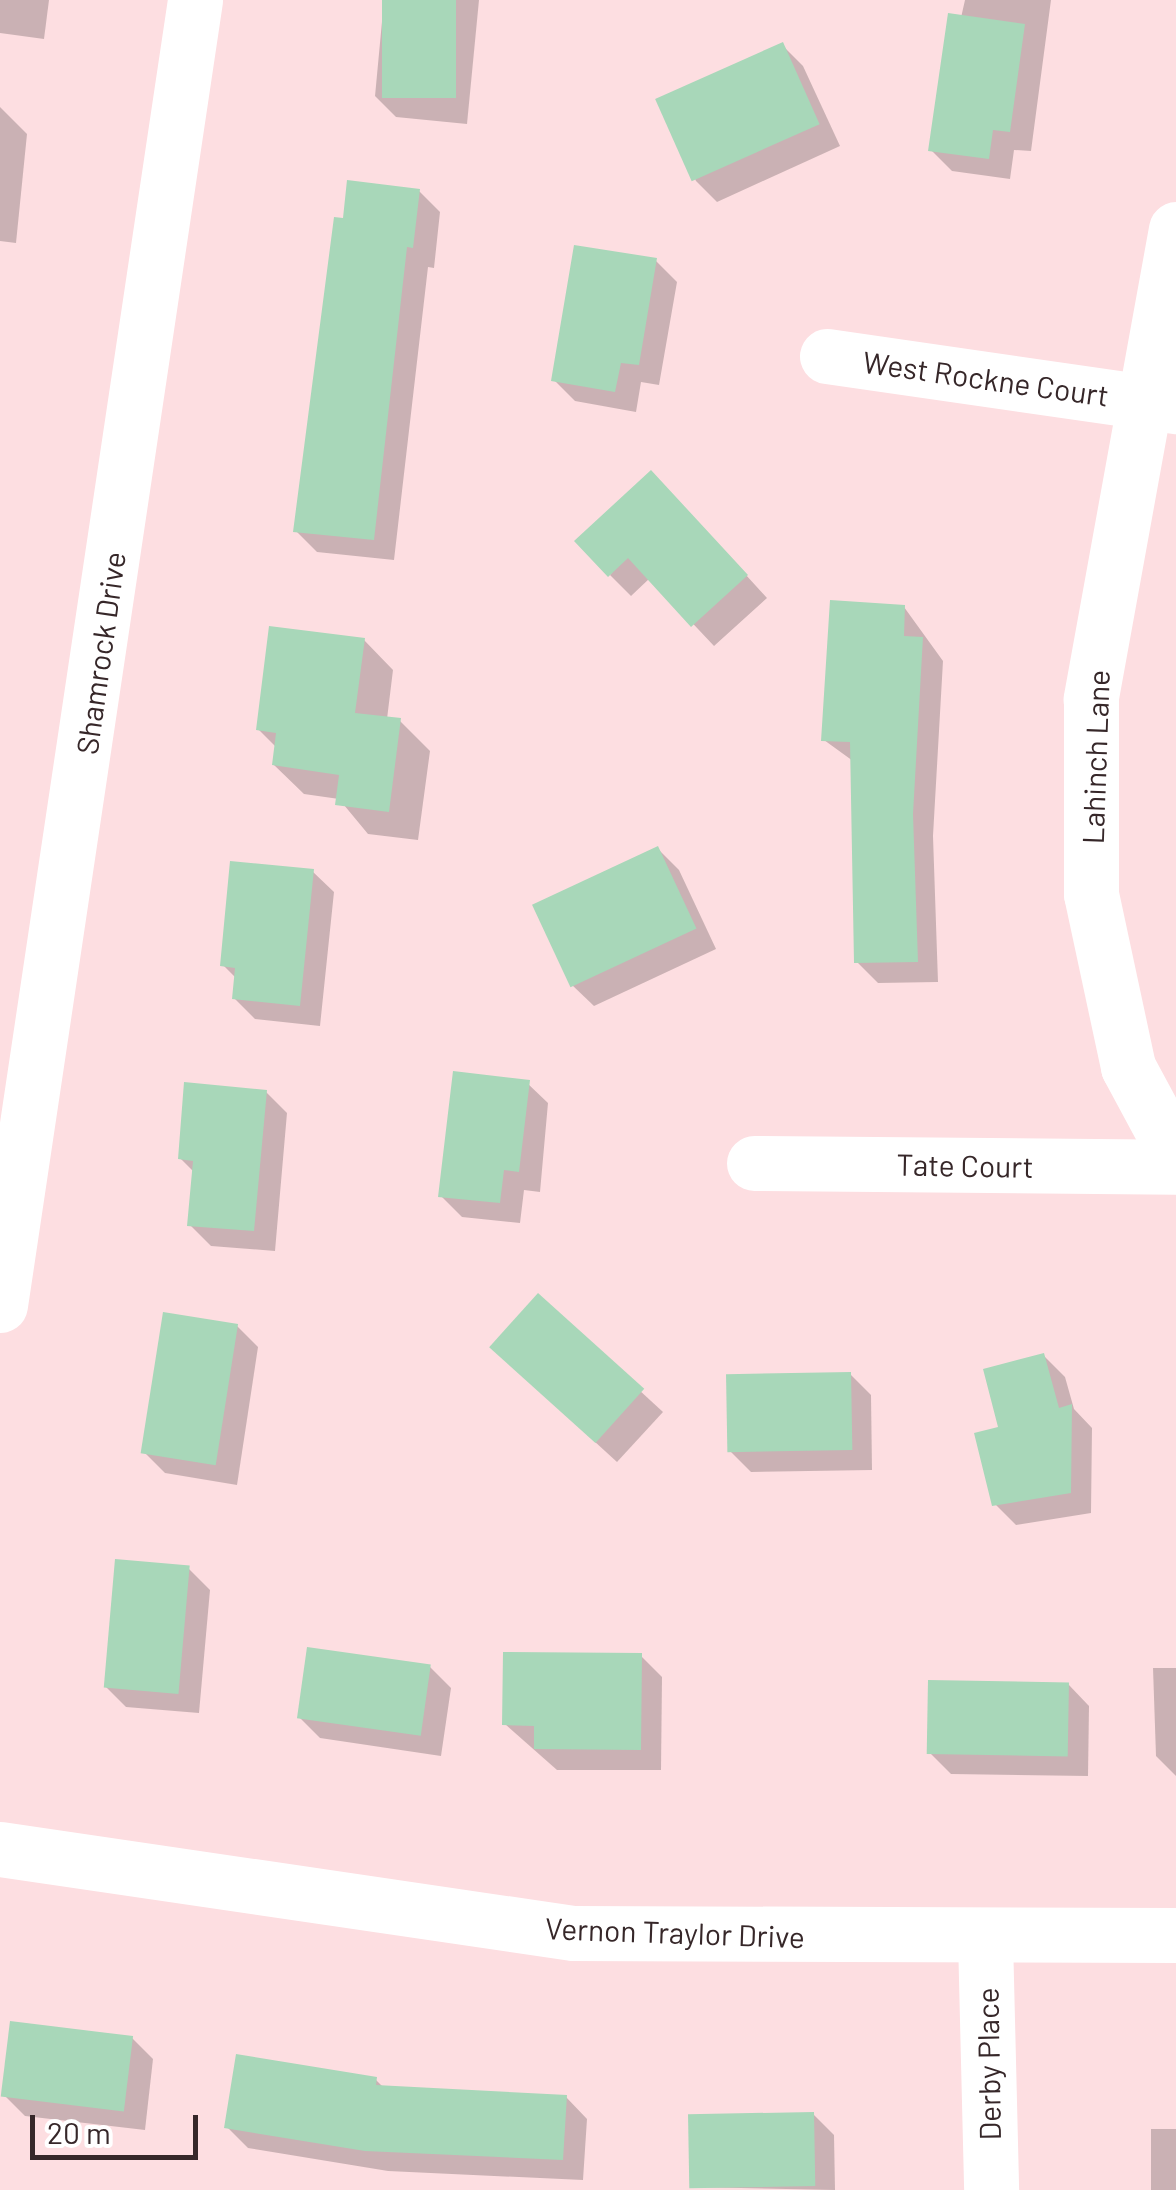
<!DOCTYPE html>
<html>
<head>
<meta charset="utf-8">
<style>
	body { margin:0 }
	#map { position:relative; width:1176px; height:2190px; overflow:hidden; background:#fddee1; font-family:Barlow,sans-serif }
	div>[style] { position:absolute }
	.shadow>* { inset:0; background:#0003; transform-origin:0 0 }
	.building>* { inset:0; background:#a8d7b9; transform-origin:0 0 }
	.street>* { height:55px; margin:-27.5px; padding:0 27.5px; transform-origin:27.5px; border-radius:27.5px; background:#fff }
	span { translate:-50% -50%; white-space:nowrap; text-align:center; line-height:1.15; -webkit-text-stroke:8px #fff; paint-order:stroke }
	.street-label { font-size:30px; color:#362729 }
	.scale { position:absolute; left:30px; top:2115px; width:168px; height:45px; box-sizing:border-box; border:5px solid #362729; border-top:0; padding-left:12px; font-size:30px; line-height:35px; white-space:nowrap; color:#362729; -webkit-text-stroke:8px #fff; paint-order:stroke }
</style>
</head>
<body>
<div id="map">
	<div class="shadow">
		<div style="clip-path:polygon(0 0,49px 0,44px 39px,0 33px)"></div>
		<div style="clip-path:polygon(384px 0,479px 0,467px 124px,396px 117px,375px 96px)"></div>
		<div style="clip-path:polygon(965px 0,1051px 0,1031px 151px,1014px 150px,1010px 179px,952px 171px,931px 150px)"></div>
		<div style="clip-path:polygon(782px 45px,803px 66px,840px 146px,717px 202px,696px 181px,659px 101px)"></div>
		<div style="clip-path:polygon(0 107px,27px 134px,16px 243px,0 241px)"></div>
		<div style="clip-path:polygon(419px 191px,440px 212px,434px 268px,428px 267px,394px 560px,317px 552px,296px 531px)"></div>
		<div style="clip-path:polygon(656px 261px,677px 282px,659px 385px,641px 382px,636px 412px,575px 401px,554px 380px)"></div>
		<div style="clip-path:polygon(672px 494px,767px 598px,714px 646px,650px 578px,631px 596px,610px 575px)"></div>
		<div style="clip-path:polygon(904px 607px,943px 661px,933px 836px,938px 982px,878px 983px,857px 962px,853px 761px,824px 740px)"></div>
		<div style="clip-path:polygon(364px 640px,393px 670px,387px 719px,400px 721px,430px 751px,418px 840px,368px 834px,339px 799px,304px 794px,274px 765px,277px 748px,258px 729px)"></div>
		<div style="clip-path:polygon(658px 849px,679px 870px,716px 949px,594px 1006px,572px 985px)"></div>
		<div style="clip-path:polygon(312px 871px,334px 892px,320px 1026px,255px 1019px,234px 998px,236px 978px,223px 965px)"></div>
		<div style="clip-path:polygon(526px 1082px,548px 1103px,540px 1192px,524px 1190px,520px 1223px,462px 1217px,441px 1196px)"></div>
		<div style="clip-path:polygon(266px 1092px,287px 1113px,275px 1251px,211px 1246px,190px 1225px,195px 1173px,180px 1158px)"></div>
		<div style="clip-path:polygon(538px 1297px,663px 1412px,617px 1462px,513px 1367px)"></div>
		<div style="clip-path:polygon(237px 1326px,258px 1347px,237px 1485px,165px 1473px,144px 1452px)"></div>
		<div style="clip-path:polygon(1044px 1356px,1065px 1377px,1074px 1409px,1092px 1428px,1091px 1513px,1016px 1525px,995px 1504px,1002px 1429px)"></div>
		<div style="clip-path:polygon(850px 1374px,871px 1395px,872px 1470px,751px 1472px,730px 1451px)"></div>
		<div style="clip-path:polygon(189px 1569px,210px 1590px,199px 1713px,126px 1707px,105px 1686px)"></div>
		<div style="clip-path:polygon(641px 1656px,662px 1677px,661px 1770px,557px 1770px,505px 1724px)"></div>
		<div style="clip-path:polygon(430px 1667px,451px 1688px,441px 1756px,320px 1738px,299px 1717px)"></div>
		<div style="clip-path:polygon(1153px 1668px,1176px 1668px,1176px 1776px,1156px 1756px)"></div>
		<div style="clip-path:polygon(1068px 1684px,1089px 1706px,1088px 1776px,951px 1774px,930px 1753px)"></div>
		<div style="clip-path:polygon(132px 2038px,153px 2059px,145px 2130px,25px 2116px,4px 2095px)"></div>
		<div style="clip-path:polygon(376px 2080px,384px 2088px,566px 2097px,587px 2119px,583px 2180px,388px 2171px,248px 2148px,227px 2127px)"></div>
		<div style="clip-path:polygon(813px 2114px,834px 2135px,835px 2190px,693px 2187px)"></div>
		<div style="left:1176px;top:2129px;width:61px;height:25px;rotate:90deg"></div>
	</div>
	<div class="building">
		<div style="left:382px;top:0;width:74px;height:98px"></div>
		<div style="clip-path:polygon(948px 13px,1025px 24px,1010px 132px,993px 130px,989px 159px,928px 151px)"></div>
		<div style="left:783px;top:42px;width:90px;height:140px;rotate:66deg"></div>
		<div style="clip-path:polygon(347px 180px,420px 189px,413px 248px,407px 247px,374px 540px,293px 532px,334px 217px,343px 218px)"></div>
		<div style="clip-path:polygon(574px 245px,657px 258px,639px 365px,621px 363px,615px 392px,551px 381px)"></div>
		<div style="clip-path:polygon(651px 470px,748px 575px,691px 627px,628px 558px,608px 577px,574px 541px)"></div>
		<div style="clip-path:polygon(830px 600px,905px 605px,904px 636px,923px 637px,913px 814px,918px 962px,854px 963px,850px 742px,821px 741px)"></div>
		<div style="clip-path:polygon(269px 626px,365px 638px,355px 713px,401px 718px,389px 812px,335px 805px,339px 775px,272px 765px,276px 733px,256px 730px)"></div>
		<div style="left:658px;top:846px;width:91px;height:139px;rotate:65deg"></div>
		<div style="clip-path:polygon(230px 861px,314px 869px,300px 1006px,232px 999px,235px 968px,220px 966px)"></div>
		<div style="clip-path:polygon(453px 1071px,530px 1080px,519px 1172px,504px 1170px,500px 1203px,438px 1197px)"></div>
		<div style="clip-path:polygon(184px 1082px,267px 1090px,254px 1231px,187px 1226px,193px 1161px,178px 1159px)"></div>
		<div style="left:538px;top:1293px;width:143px;height:73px;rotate:42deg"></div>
		<div style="left:163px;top:1312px;width:76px;height:143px;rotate:9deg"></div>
		<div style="clip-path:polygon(1044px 1353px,1059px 1408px,1072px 1404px,1071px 1493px,992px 1506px,974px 1433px,998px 1427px,983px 1369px)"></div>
		<div style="left:851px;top:1372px;width:78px;height:125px;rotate:89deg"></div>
		<div style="left:115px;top:1559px;width:75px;height:129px;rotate:5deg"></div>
		<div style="left:307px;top:1647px;width:125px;height:72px;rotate:8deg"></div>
		<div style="clip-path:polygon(503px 1652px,642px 1653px,641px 1750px,534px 1749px,534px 1726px,502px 1725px)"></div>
		<div style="left:928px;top:1680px;width:141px;height:74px;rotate:1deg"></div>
		<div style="left:10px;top:2021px;width:124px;height:76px;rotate:7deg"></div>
		<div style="clip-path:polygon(236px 2054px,377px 2077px,376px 2085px,567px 2095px,563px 2160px,365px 2151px,224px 2128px)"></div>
		<div style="left:814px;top:2112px;width:74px;height:126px;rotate:89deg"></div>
	</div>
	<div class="street">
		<div style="left:1176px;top:229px;width:478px;rotate:100.3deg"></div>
		<div style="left:1091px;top:699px;width:195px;rotate:90deg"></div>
		<div style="left:1091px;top:894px;width:177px;rotate:77.9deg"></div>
		<div style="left:1128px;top:1067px;width:101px;rotate:61.7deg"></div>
		<div style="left:827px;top:356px;width:353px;rotate:8.2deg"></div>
		<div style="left:754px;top:1163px;width:422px;rotate:0.5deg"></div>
		<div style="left:0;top:1305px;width:1319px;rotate:-81.5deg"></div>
		<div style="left:0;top:1849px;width:579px;rotate:8.34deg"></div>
		<div style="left:573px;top:1933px;width:603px;rotate:0.19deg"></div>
		<div style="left:985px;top:1938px;width:252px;rotate:88.6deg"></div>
	</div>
	<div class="street-label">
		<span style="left:986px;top:378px;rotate:8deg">West Rockne Court</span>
		<span style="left:100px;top:653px;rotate:-82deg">Shamrock Drive</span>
		<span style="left:1095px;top:757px;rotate:-88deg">Lahinch Lane</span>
		<span style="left:965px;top:1165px;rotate:1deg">Tate Court</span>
		<span style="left:675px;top:1932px;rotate:2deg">Vernon Traylor Drive</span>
		<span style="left:988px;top:2064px;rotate:-91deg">Derby Place</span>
	</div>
	<div class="scale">20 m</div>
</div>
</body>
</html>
